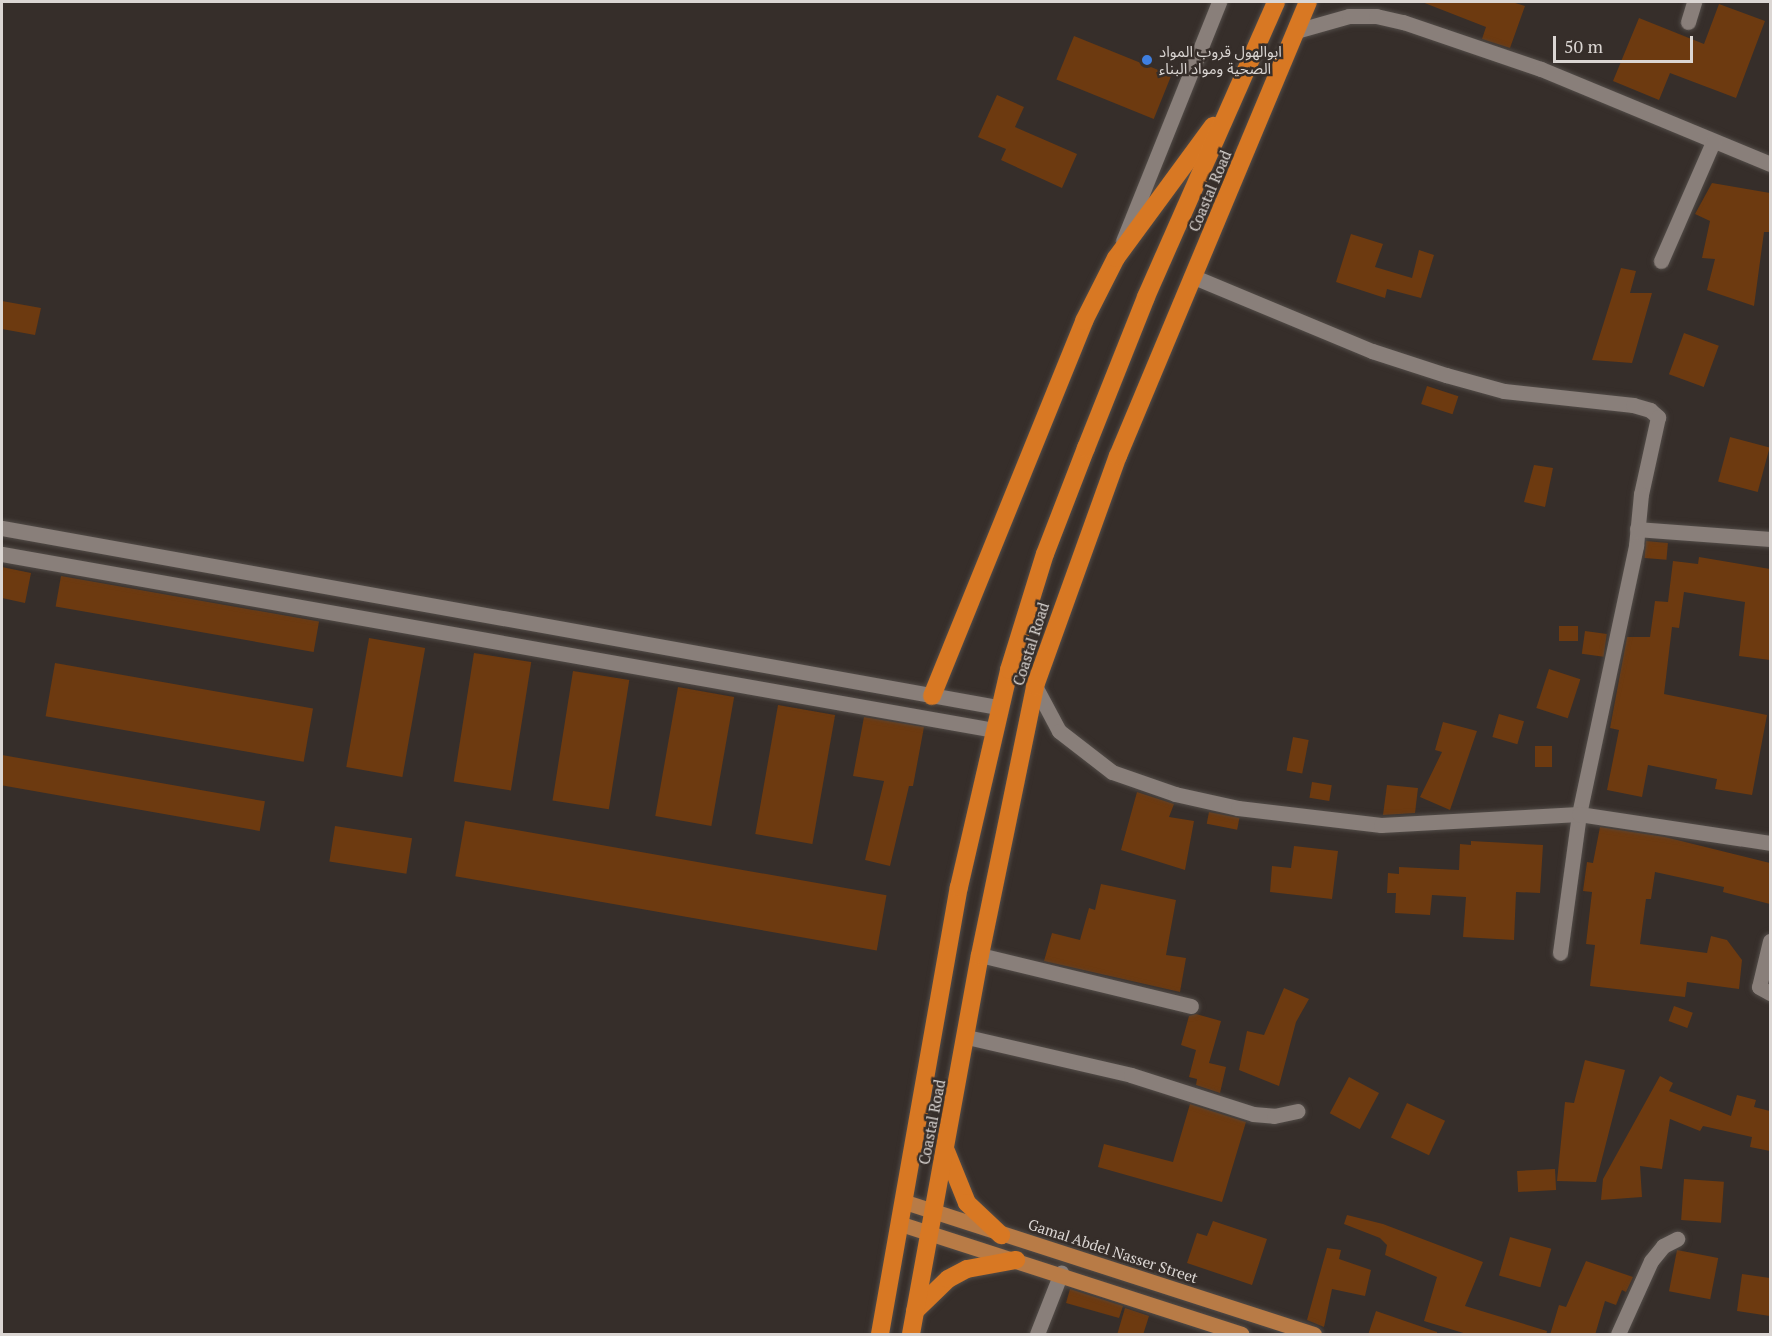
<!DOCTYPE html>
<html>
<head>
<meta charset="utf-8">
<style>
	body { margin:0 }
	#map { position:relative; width:1772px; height:1336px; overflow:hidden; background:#362e2a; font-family:"PT Serif","Noto Sans Arabic",serif }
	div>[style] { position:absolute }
	.building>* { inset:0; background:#6d3a10; transform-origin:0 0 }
	.roads { filter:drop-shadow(0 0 2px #524c48) drop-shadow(0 0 2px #524c48) }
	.minor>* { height:15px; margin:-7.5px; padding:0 7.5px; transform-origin:7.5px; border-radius:7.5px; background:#897f7a }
	.major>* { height:15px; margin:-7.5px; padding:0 7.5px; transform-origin:7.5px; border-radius:7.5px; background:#b87b46 }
	.highway>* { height:18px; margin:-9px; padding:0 9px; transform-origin:9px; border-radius:9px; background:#d87823 }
	.dots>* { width:16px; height:16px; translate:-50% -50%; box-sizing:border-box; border:3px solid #362e2a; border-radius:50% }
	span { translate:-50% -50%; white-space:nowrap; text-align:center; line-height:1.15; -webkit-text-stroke:5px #362e2a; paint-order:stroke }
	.poi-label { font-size:15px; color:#dbd6d3 }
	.left { translate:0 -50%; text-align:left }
	.street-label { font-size:15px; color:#dbd6d3 }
	.frame { position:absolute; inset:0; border:3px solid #dbd6d3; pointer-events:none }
	.scale { position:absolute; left:1553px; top:36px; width:140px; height:27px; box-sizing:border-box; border:3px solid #dbd6d3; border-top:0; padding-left:8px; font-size:18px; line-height:21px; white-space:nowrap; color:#dbd6d3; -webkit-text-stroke:4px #362e2a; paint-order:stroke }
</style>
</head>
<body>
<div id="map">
	<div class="building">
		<div style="clip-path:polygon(1422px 2px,1512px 2px,1525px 6px,1510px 48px,1482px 39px,1486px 27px)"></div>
		<div style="clip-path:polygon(1719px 4px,1765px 21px,1736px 98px,1670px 73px,1659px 100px,1613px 81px,1639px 18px,1704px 44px)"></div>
		<div style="left:1074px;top:36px;width:105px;height:47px;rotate:22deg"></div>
		<div style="clip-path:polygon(997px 95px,1024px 107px,1015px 127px,1077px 154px,1062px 188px,1001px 160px,1006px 149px,978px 137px)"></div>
		<div style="clip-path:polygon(1712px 183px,1770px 193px,1770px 232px,1764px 232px,1754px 306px,1707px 290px,1715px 259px,1702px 258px,1710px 221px,1695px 214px)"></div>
		<div style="clip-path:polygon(1351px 234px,1383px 244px,1375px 267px,1412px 278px,1419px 250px,1434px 255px,1421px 298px,1387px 289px,1385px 298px,1336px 282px)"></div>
		<div style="clip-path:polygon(1621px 268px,1636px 271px,1630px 293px,1652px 293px,1632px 363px,1592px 360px)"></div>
		<div style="clip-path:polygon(2px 301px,41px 308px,35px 335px,2px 329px)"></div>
		<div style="left:1684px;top:333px;width:37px;height:44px;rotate:20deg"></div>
		<div style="left:1427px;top:386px;width:33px;height:19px;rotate:18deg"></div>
		<div style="left:1730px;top:437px;width:41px;height:46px;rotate:15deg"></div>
		<div style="clip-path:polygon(1534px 465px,1553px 468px,1545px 507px,1524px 502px)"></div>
		<div style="left:1646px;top:541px;width:22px;height:17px;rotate:5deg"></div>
		<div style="clip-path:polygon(1699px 557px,1770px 569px,1770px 660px,1739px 656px,1745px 602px,1684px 592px,1679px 628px,1672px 627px,1664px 694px,1767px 715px,1752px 795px,1715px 789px,1717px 779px,1648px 765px,1642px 797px,1607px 790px,1619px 730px,1610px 728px,1627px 637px,1650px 637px,1655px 601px,1668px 602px,1673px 561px,1698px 564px)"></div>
		<div style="clip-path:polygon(2px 567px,31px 573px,25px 603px,2px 598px)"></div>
		<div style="left:61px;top:576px;width:262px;height:31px;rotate:10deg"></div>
		<div style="left:1559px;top:626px;width:19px;height:15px"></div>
		<div style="left:1585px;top:631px;width:22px;height:23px;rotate:8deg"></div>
		<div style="left:369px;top:638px;width:57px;height:131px;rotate:10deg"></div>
		<div style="left:474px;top:653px;width:58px;height:130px;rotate:9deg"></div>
		<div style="left:55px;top:663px;width:262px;height:54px;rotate:10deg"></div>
		<div style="left:1549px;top:669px;width:33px;height:41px;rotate:18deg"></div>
		<div style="left:573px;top:671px;width:57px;height:131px;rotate:9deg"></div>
		<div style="left:678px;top:687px;width:57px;height:131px;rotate:10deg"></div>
		<div style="left:778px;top:705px;width:58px;height:131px;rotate:10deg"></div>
		<div style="left:1499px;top:714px;width:26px;height:24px;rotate:16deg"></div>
		<div style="clip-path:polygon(864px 717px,924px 727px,913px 786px,909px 786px,890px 866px,865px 860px,884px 781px,853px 776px)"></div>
		<div style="clip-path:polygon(1443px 722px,1477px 731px,1450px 810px,1420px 797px,1442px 752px,1435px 750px)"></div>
		<div style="left:1293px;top:737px;width:16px;height:34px;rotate:11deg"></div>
		<div style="left:1535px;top:746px;width:17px;height:21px"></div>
		<div style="left:2px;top:755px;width:267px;height:30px;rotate:10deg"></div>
		<div style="left:1312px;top:782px;width:20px;height:16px;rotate:9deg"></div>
		<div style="clip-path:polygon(1387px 785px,1418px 788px,1415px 813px,1383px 815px)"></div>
		<div style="clip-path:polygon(1137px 792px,1174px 804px,1169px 817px,1194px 821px,1185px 870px,1121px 850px)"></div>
		<div style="left:1209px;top:812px;width:31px;height:12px;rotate:11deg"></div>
		<div style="left:465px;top:821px;width:428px;height:56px;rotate:10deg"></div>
		<div style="left:335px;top:826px;width:78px;height:36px;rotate:9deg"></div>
		<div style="clip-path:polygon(1600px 827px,1665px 837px,1770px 863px,1770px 904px,1723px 892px,1724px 887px,1655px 872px,1651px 899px,1646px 899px,1640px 944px,1707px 953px,1711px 936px,1727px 940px,1742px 960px,1739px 989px,1687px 982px,1685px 997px,1590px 986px,1595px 945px,1586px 944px,1592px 892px,1583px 891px,1587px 862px,1593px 863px)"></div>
		<div style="clip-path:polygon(1471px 841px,1543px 845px,1540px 893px,1516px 892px,1514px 940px,1463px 937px,1466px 897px,1432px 895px,1430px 915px,1395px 913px,1396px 893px,1387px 893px,1388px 873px,1399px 874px,1399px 867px,1459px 870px,1460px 844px,1471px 845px)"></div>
		<div style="clip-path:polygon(1294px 846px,1338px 851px,1332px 899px,1270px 892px,1272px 866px,1291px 868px)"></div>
		<div style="clip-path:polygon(1101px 884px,1176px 900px,1166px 955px,1186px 958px,1180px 992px,1044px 961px,1052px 933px,1080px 940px,1089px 908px,1095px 910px)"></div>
		<div style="clip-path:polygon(1284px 988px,1309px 999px,1296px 1022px,1279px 1086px,1239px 1070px,1247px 1031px,1264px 1035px)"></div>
		<div style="left:1674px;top:1006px;width:20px;height:16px;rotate:20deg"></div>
		<div style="clip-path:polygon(1196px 1014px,1221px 1021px,1209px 1063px,1226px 1067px,1220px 1093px,1196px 1085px,1197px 1079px,1189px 1077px,1196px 1050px,1181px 1045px,1189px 1016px)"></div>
		<div style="clip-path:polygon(1585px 1060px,1625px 1070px,1596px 1182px,1557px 1181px,1565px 1102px,1574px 1103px)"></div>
		<div style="clip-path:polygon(1660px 1076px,1673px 1083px,1669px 1091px,1731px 1116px,1737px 1095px,1756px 1100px,1754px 1107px,1770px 1111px,1770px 1151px,1750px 1147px,1752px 1137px,1703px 1126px,1700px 1131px,1670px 1119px,1662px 1169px,1640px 1166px,1642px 1197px,1601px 1200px,1603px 1179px)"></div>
		<div style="left:1349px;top:1077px;width:34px;height:41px;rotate:28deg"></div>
		<div style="left:1407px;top:1103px;width:42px;height:38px;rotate:25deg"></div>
		<div style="clip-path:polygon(1190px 1104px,1246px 1122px,1222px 1202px,1098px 1167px,1104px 1144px,1173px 1162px)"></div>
		<div style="left:1555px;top:1169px;width:21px;height:38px;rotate:87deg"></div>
		<div style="left:1684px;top:1179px;width:40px;height:41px;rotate:4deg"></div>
		<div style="clip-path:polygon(1347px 1215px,1383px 1224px,1483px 1262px,1465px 1306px,1547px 1331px,1546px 1335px,1470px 1335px,1424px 1321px,1437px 1277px,1385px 1255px,1387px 1245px,1380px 1238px,1344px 1224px)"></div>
		<div style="clip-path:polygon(1213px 1221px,1267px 1239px,1252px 1285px,1187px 1263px,1197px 1233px,1207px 1236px)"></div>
		<div style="left:1510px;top:1237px;width:43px;height:40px;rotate:16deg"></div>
		<div style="clip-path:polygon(1327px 1248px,1341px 1250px,1339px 1259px,1371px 1270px,1365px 1296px,1332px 1289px,1324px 1327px,1307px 1320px)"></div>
		<div style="left:1677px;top:1250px;width:42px;height:42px;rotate:11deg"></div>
		<div style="clip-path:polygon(1586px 1261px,1633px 1277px,1626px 1292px,1622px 1290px,1616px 1305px,1605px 1301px,1595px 1335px,1550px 1335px,1559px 1305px,1566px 1307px)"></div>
		<div style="clip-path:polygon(1742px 1274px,1770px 1278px,1770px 1316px,1737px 1311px)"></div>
		<div style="clip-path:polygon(1070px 1289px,1123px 1306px,1119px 1318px,1066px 1303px)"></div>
		<div style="clip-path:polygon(1125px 1308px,1149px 1316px,1143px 1335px,1117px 1335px)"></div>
		<div style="clip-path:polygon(1376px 1311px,1437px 1332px,1437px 1335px,1368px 1335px)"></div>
	</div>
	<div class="roads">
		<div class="minor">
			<div style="left:1688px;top:22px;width:21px;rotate:-73deg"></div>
			<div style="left:1296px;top:31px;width:55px;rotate:-15.8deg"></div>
			<div style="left:1349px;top:16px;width:27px"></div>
			<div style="left:1376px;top:16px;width:28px;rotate:13deg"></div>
			<div style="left:1403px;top:22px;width:146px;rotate:18.8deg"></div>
			<div style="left:1541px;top:69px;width:248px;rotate:22.5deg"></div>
			<div style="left:1123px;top:241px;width:258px;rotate:-68.1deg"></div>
			<div style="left:1661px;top:261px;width:130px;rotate:-66.4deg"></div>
			<div style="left:1194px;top:277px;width:193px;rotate:22.6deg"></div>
			<div style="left:1372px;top:351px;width:78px;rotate:18deg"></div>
			<div style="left:1446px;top:375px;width:60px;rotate:15.4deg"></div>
			<div style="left:1504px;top:391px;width:130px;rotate:6.2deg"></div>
			<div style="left:1633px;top:405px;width:18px;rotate:16deg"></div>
			<div style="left:1650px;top:410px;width:11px;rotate:41deg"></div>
			<div style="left:1658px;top:417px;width:79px;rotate:102.4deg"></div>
			<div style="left:1641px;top:494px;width:52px;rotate:95.5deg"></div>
			<div style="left:1636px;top:546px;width:274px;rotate:102deg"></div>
			<div style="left:1579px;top:814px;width:140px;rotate:97.8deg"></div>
			<div style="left:2px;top:528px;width:1012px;rotate:10.19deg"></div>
			<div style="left:1637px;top:529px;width:133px;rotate:4.3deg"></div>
			<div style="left:2px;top:554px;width:1007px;rotate:10.06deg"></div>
			<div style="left:1035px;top:686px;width:51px;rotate:61.9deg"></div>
			<div style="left:1059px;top:731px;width:67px;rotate:37.7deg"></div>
			<div style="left:1112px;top:772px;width:67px;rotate:19.2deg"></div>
			<div style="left:1175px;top:794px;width:65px;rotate:12.5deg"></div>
			<div style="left:1238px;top:808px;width:144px;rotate:6.8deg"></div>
			<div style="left:1381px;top:825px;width:198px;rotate:-3.2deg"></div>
			<div style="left:1579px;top:814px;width:193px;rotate:8.6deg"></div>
			<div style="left:1770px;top:941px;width:47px;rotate:103.4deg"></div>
			<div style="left:1759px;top:987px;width:13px;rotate:29deg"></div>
			<div style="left:980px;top:955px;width:217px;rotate:13.6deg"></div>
			<div style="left:967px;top:1037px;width:168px;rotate:13deg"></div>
			<div style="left:1131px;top:1075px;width:128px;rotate:17.7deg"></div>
			<div style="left:1253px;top:1114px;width:21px;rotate:5deg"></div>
			<div style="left:1274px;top:1116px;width:24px;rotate:-12deg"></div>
			<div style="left:1037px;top:1334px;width:66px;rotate:-68.5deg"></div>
			<div style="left:1618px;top:1334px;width:80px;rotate:-65.7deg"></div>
			<div style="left:1651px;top:1261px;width:19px;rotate:-51deg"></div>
			<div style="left:1663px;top:1246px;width:16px;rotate:-27deg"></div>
		</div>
		<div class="major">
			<div style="left:902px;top:1201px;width:433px;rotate:17.9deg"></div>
			<div style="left:898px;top:1223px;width:361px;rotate:17.9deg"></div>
		</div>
		<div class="highway">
			<div style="left:932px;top:696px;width:405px;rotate:-67.9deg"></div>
			<div style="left:1084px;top:321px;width:71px;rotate:-63.1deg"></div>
			<div style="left:1116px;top:258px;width:164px;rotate:-53.7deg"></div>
			<div style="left:946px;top:1151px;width:56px;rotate:68deg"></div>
			<div style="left:967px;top:1203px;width:47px;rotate:43.3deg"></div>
			<div style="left:915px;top:1311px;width:46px;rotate:-44.1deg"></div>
			<div style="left:948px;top:1279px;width:21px;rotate:-28deg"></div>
			<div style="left:967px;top:1269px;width:50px;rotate:-10.4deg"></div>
			<div style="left:880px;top:1334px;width:454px;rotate:-80deg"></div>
			<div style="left:959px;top:887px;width:223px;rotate:-77deg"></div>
			<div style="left:1009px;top:670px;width:121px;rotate:-72.8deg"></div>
			<div style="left:1045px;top:554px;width:114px;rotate:-68.9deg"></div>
			<div style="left:1086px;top:448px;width:162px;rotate:-68.3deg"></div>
			<div style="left:1146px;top:297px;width:322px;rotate:-66.2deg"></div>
			<div style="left:911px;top:1334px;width:385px;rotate:-79.7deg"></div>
			<div style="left:980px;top:955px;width:275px;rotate:-78.4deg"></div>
			<div style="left:1035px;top:686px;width:245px;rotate:-70.2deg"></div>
			<div style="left:1118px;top:456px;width:492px;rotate:-67.3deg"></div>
		</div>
	</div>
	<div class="dots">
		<div style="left:1147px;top:60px;background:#3f7fe0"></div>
	</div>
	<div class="poi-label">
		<span class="left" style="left:1159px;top:60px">ابوالهول قروب المواد<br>الصحية ومواد البناء</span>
	</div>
	<div class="street-label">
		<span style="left:1210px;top:191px;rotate:-67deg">Coastal Road</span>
		<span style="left:1031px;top:644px;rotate:-72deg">Coastal Road</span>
		<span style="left:932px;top:1122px;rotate:-79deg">Coastal Road</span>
		<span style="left:1113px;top:1251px;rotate:18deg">Gamal Abdel Nasser Street</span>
	</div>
	<div class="frame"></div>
	<div class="scale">50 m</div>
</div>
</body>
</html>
